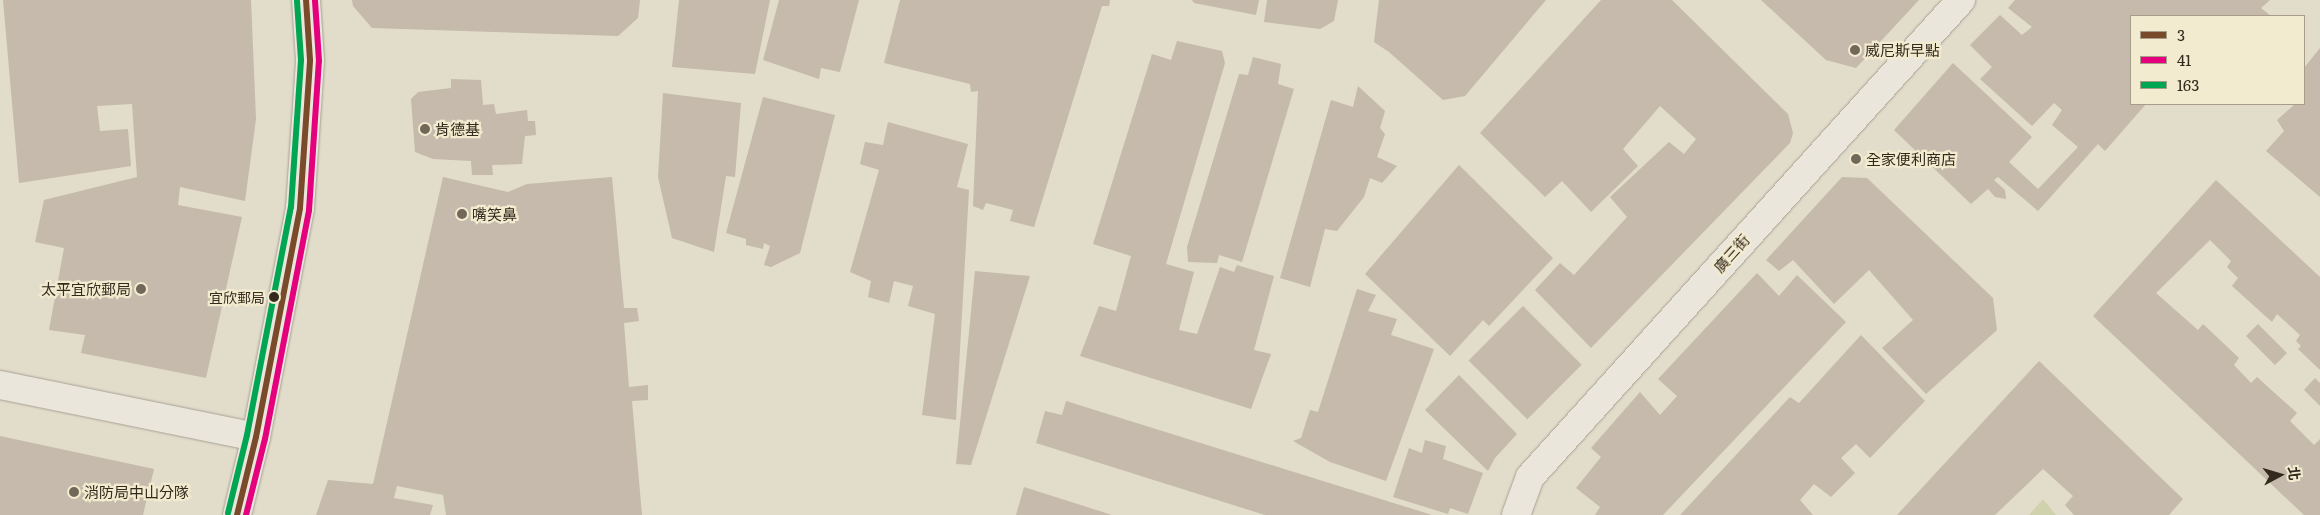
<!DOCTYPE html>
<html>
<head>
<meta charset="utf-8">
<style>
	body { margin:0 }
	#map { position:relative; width:2320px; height:515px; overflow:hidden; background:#e2dcca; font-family:Literata,"Noto Sans TC",serif }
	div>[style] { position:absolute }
	.green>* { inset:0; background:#cfd2ad }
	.building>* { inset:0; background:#c5baab; transform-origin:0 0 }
	.roads { filter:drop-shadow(0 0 1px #a7a194) drop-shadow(0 0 1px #a7a194) }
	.street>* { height:28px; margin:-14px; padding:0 14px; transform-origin:14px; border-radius:14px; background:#eae6dc }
	.secondary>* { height:28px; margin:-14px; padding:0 14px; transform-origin:14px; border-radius:14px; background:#eae6dc }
	.bus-1>* { height:6px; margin:-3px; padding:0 3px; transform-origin:3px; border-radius:3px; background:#7a4b2a }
	.bus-2>* { height:6px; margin:-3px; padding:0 3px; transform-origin:3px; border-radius:3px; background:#e5007d }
	.bus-3>* { height:6px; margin:-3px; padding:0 3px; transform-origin:3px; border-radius:3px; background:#00a651 }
	.dots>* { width:14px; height:14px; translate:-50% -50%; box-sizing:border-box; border:2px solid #f3ebcf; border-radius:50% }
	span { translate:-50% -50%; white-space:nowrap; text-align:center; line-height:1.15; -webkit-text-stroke:4.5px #f3ebcf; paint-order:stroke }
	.bus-label { font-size:14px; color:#34291d }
	.right { translate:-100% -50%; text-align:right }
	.poi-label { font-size:15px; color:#34291d }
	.left { translate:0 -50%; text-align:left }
	.street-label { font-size:15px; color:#34291d }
	.legend { position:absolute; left:2130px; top:15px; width:175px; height:90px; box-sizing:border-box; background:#f3ebcf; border:1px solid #a79d88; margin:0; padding:6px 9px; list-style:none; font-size:15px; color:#34291d }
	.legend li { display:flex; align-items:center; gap:10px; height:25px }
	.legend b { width:25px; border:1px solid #a79d88 }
	.north { position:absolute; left:2255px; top:450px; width:50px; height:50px; -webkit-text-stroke:4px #f3ebcf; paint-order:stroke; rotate:84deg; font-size:14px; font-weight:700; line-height:20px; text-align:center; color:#34291d }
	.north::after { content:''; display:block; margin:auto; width:18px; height:22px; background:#34291d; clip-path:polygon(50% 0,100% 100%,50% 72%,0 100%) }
</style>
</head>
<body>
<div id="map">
	<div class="green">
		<div style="clip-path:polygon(2043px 499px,2056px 515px,2029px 515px)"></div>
	</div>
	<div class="building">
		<div style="clip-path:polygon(3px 0,251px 0,256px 119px,245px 201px,180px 187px,178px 205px,242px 217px,206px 378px,81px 353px,85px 335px,49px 330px,64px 248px,35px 242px,44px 200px,137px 177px,132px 104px,97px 106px,100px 131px,128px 129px,131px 166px,19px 183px)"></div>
		<div style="clip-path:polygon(352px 0,640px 0,638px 18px,618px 36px,372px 28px,353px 6px)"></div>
		<div style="clip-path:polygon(679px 0,770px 0,755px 74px,672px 67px)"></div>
		<div style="clip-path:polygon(779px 0,859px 0,840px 72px,821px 68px,819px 79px,763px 60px)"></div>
		<div style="clip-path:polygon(900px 0,1110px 0,1109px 6px,1102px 6px,1034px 227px,1010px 221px,1013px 210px,986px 203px,983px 210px,973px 206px,978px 91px,971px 92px,970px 84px,884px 63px)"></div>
		<div style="clip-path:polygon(1192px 0,1259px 0,1256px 15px,1194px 3px)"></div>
		<div style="clip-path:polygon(1267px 0,1338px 0,1334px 21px,1320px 29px,1264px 22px)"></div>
		<div style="clip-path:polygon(1379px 0,1546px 0,1465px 96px,1443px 100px,1389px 52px,1374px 42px)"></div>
		<div style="clip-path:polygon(1601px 0,1672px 0,1788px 114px,1793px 133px,1790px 143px,1591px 348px,1535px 290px,1560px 263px,1574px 275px,1627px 217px,1610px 197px,1669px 142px,1684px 154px,1696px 139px,1660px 106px,1623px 149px,1638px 166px,1591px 212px,1562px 181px,1545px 197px,1480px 133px)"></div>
		<div style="clip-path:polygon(1761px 0,1919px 0,1856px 68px,1826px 60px)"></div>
		<div style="clip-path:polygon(2015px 0,2270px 0,2261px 8px,2271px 16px,2131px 16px,2131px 104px,2146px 104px,2105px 151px,2098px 144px,2038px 211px,1998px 177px,1994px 180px,2005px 190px,2006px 199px,1995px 197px,1988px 189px,1971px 204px,1894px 130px,1953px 63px,2032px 137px,2009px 162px,2038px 189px,2078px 147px,2052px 125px,2062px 110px,2054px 103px,2032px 126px,1980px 79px,1992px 67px,1970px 45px,2000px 15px,2022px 35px,2032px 27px,2008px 8px)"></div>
		<div style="clip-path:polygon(1177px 41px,1222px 51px,1225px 63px,1166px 264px,1194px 272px,1179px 330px,1197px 334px,1220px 267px,1234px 272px,1237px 265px,1274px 276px,1254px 350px,1271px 354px,1251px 409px,1080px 356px,1099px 306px,1116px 311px,1131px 256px,1093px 244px,1152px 54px,1171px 60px)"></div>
		<div style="clip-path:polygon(2320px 48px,2320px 197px,2266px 151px,2284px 131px,2277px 120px,2295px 104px,2304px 104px,2304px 68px)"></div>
		<div style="clip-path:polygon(1253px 57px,1281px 64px,1278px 84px,1294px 89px,1242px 262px,1219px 255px,1217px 263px,1188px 262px,1187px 247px,1239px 74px,1248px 75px)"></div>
		<div style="clip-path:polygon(451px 79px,481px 80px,483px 105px,494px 104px,496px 114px,527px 110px,528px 121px,535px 121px,536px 135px,525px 136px,522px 164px,492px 165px,493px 175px,472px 175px,471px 161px,433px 159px,415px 152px,411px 99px,418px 92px,451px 88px)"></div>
		<div style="clip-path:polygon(1358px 86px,1385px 111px,1380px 128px,1385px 134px,1377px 157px,1397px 166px,1382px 183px,1370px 178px,1364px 197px,1337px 231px,1325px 229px,1310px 287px,1280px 278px,1331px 100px,1353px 107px)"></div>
		<div style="clip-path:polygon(663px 93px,741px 103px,735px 177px,726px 176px,714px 252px,672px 238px,658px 177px)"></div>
		<div style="clip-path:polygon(763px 97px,835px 115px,800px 253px,771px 267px,764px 265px,770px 246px,764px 243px,763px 249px,746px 245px,746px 239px,726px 233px)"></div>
		<div style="clip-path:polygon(888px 122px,968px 144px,957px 187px,969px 190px,956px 420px,922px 415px,935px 314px,908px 306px,913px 286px,894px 281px,889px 303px,868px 297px,871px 281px,850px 272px,879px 170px,860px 164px,865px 142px,883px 145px)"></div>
		<div style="clip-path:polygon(1459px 165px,1553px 258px,1489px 326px,1483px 320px,1450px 356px,1365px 274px)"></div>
		<div style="clip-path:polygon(443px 177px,508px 192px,527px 184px,612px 177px,624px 308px,637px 308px,639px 321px,624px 323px,629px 387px,648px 385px,648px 400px,632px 401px,642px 515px,446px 515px,443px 495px,397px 486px,394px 498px,433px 505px,430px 515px,316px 515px,328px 480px,373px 484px)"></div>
		<div style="clip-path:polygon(1842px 177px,1867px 178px,1993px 298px,1997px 330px,1926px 394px,1882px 348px,1913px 320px,1869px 270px,1834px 304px,1793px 260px,1779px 271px,1766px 260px)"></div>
		<div style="clip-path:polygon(2216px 180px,2320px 277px,2320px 370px,2298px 349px,2301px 346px,2296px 341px,2300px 335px,2277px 314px,2272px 322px,2232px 286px,2238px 278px,2227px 267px,2231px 261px,2210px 240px,2156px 293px,2198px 330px,2203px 324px,2239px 358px,2234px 365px,2251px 383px,2257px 377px,2297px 413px,2290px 421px,2314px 445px,2320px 439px,2320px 515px,2304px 515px,2093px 316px)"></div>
		<div style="clip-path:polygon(975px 271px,1030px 276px,971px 465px,956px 464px)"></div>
		<div style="clip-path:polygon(1757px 273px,1779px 296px,1797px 275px,1846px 322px,1663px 515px,1595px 515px,1600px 507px,1576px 488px,1601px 457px,1591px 448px,1640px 392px,1660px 415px,1677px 396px,1658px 379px)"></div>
		<div style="clip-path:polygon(1357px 289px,1376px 295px,1368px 311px,1397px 319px,1391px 335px,1434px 349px,1386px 481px,1330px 462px,1293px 441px,1301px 438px,1310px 410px,1318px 412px)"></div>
		<div style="left:1523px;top:306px;width:83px;height:77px;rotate:45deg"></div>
		<div style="left:2258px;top:324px;width:41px;height:17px;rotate:45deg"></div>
		<div style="clip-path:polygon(1861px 335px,1925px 401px,1870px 458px,1856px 444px,1841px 458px,1855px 473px,1831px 497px,1814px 484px,1800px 500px,1813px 515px,1680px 515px,1790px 397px,1799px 403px)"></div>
		<div style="clip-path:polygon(2039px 361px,2183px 499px,2169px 515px,2074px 515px,2065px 505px,2073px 496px,2043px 469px,1995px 515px,1897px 515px)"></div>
		<div style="clip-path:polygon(1459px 375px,1517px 434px,1495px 458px,1488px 471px,1425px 410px)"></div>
		<div style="clip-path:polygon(2315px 378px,2320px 383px,2320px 406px,2304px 390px)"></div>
		<div style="clip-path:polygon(1066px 401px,1432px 515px,1265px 515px,1036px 443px,1045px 411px,1062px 415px)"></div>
		<div style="clip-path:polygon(0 436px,154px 469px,143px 515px,0 515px)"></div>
		<div style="clip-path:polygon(1425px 440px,1446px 446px,1443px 459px,1483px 473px,1468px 514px,1450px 508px,1448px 514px,1393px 497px,1409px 448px,1422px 453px)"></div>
		<div style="clip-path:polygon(1024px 487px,1112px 515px,1016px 515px)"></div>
	</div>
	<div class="roads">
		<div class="street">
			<div style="left:0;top:385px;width:261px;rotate:11.5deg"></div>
			<div style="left:1516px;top:515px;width:40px;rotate:-69.8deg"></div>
			<div style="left:1530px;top:477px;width:643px;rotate:-47.9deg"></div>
		</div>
		<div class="secondary">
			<div style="left:237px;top:515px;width:80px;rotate:-76.3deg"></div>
			<div style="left:256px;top:437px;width:233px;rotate:-79.1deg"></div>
			<div style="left:300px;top:208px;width:148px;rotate:-86.1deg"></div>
			<div style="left:310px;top:60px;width:60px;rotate:-93.8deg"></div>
		</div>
	</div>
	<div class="bus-1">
		<div style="left:237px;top:515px;width:80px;rotate:-76.3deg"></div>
		<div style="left:256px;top:437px;width:233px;rotate:-79.1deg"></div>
		<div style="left:300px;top:208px;width:148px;rotate:-86.1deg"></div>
		<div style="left:310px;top:60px;width:60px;rotate:-93.8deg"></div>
	</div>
	<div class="bus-2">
		<div style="left:246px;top:515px;width:78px;rotate:-76deg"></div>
		<div style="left:265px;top:439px;width:233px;rotate:-79.1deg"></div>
		<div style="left:309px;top:210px;width:149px;rotate:-86.2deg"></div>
		<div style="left:319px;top:61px;width:61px;rotate:-93.8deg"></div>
	</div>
	<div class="bus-3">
		<div style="left:228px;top:513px;width:80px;rotate:-76.3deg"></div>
		<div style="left:247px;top:435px;width:232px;rotate:-79.1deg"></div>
		<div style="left:291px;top:207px;width:147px;rotate:-86.1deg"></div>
		<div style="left:301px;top:60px;width:59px;rotate:-93.9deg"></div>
	</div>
	<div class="dots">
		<div style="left:1855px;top:50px;background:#71685a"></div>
		<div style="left:425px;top:129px;background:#71685a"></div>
		<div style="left:1856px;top:159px;background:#71685a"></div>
		<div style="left:462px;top:214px;background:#71685a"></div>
		<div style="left:141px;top:289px;background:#71685a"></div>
		<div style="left:274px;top:297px;background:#34291d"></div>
		<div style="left:74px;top:492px;background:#71685a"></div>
	</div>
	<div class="bus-label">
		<span class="right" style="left:265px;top:297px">宜欣郵局</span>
	</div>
	<div class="poi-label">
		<span class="left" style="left:1865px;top:50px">威尼斯早點</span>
		<span class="left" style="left:435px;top:129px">肯德基</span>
		<span class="left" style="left:1866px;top:159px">全家便利商店</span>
		<span class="left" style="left:472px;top:214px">嘴笑鼻</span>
		<span class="right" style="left:131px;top:289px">太平宜欣郵局</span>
		<span class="left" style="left:84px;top:492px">消防局中山分隊</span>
	</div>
	<div class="street-label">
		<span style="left:1731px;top:253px;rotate:-48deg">廣三街</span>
	</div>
	<ul class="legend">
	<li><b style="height:6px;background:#7a4b2a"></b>3</li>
	<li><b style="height:6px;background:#e5007d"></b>41</li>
	<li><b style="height:6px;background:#00a651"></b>163</li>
	</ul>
	<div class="north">北</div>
</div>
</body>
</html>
